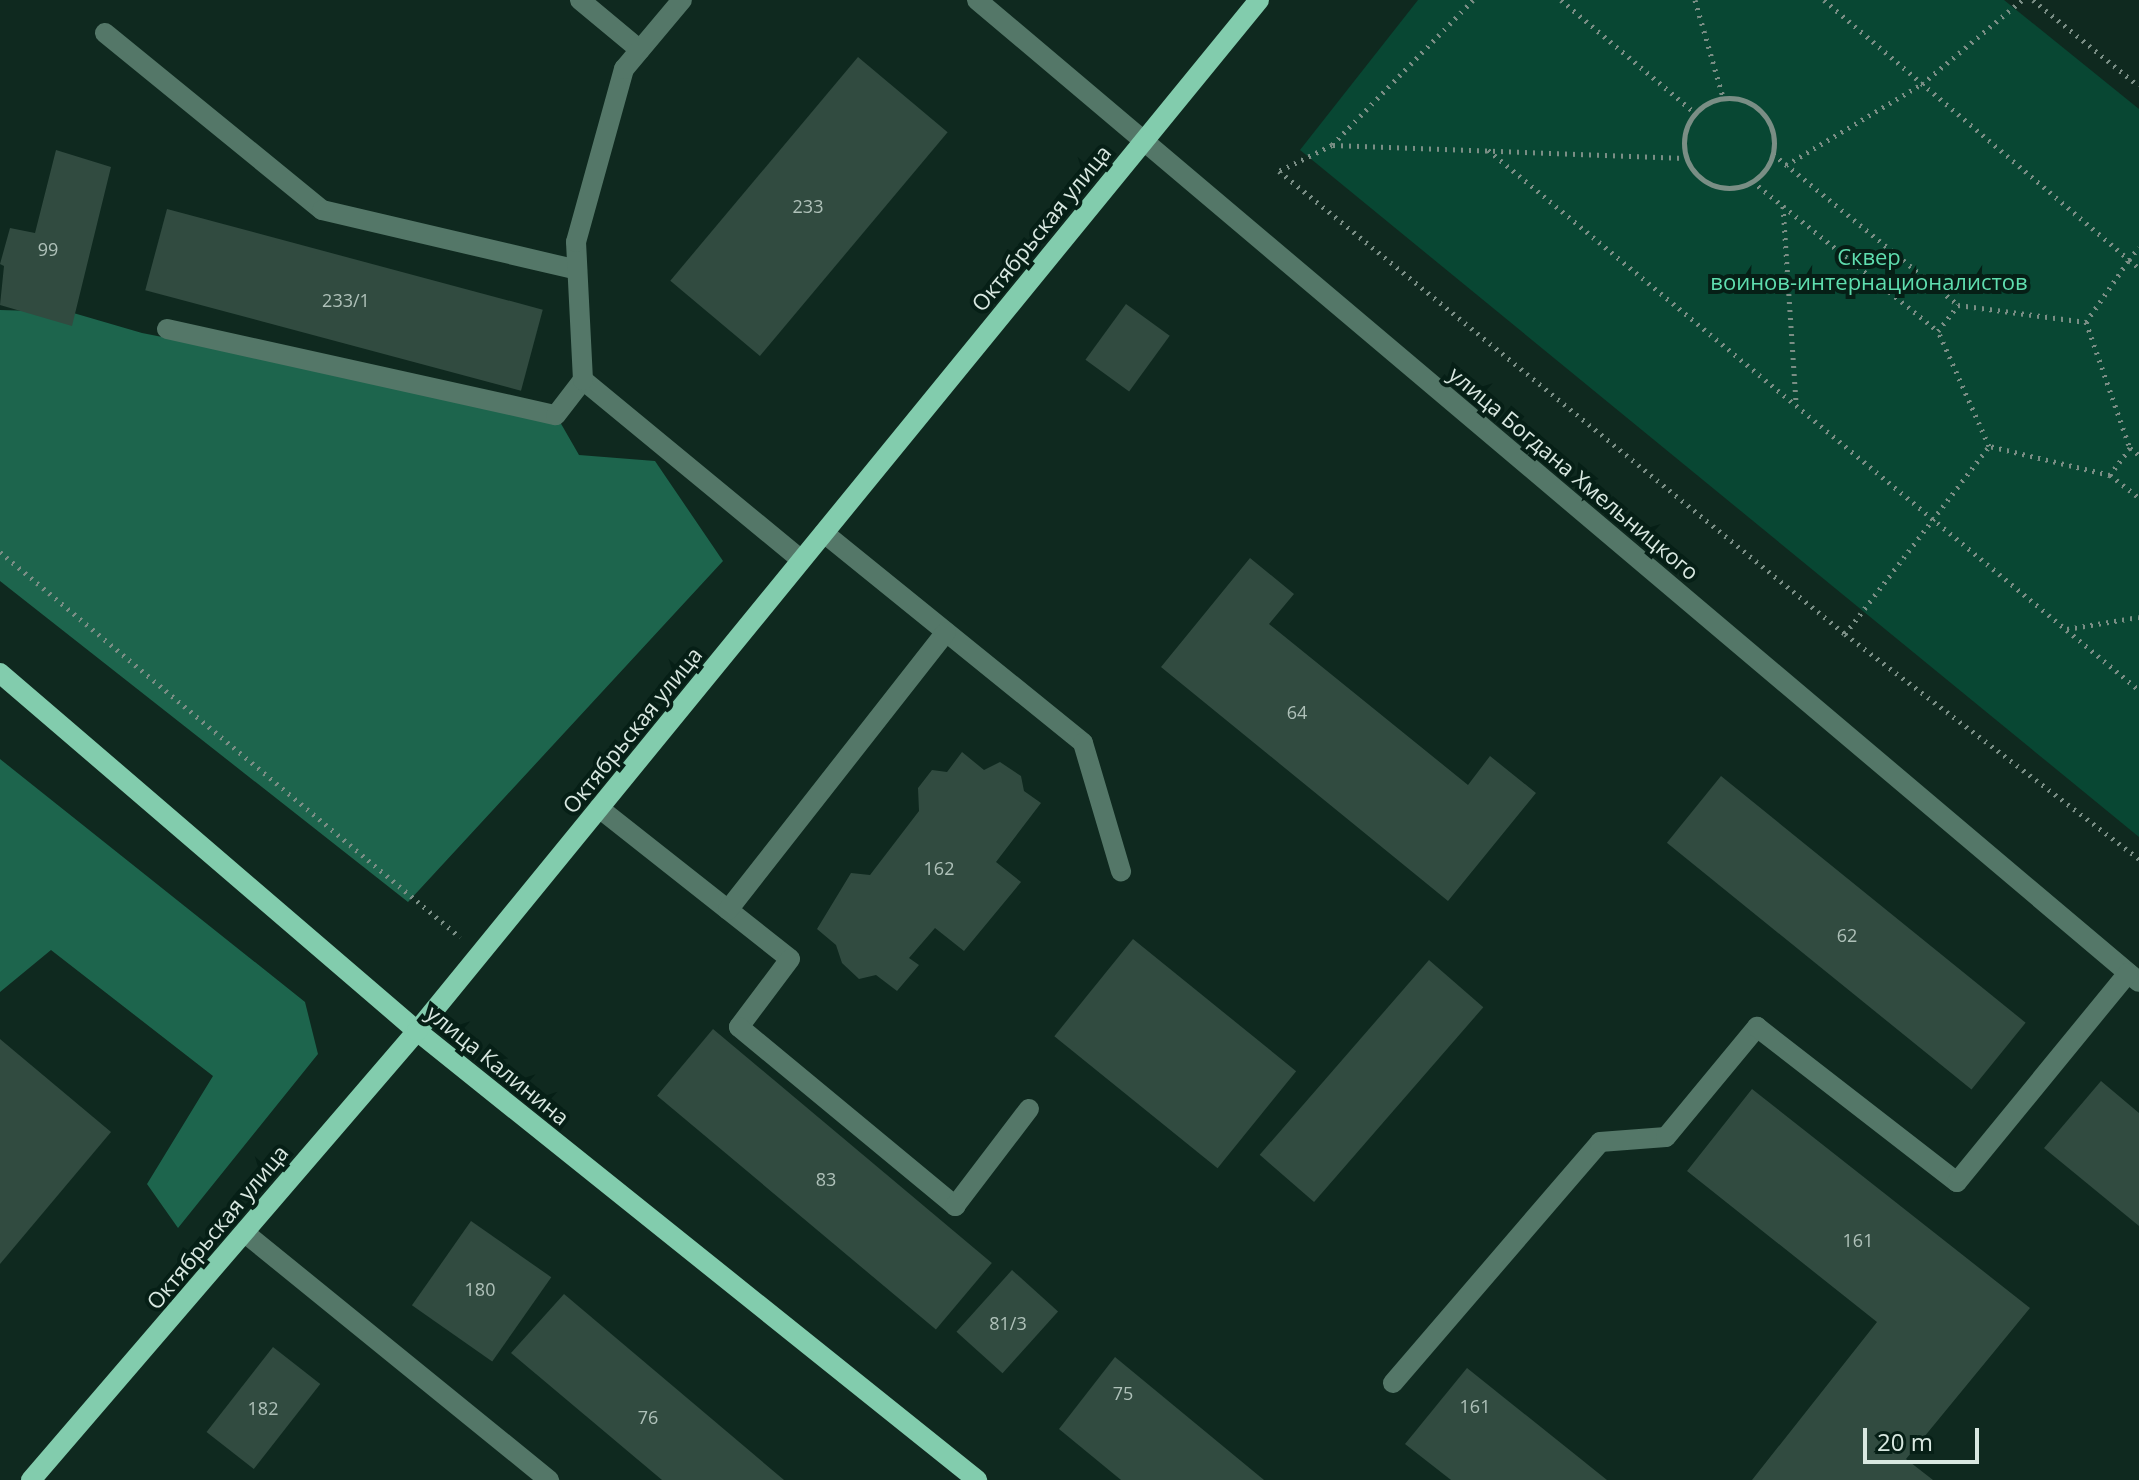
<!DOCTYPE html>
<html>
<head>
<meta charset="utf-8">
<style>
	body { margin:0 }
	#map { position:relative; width:2139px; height:1480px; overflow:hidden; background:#0f291f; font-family:"Open Sans",sans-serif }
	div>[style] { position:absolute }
	.green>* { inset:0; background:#084733 }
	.forest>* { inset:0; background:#1d654d }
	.building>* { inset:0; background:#314b40; transform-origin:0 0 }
	.path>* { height:5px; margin-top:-2.5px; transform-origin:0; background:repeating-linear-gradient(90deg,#7a8e85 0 2px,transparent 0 8px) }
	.path>.ring { margin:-2.5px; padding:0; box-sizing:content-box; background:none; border:5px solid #7a8e85; border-radius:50% }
	.minor>* { height:20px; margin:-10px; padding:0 10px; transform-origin:10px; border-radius:10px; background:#547768 }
	.major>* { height:20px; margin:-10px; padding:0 10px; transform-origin:10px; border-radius:10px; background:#82ccad }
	span { translate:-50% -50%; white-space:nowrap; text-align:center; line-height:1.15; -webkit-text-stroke:8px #061f16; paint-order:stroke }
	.number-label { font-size:18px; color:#afc1b9 }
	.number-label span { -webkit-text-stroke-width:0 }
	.street-label { font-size:22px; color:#d9e8e1 }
	.park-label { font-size:22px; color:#5fdeaf }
	.scale { position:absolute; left:1863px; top:1428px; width:116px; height:36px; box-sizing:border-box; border:4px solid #d9e8e1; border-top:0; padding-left:10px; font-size:24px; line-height:28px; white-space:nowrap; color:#d9e8e1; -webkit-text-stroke:6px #061f16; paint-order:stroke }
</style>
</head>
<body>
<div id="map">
	<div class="green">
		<div style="clip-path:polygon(1418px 0,2004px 0,2139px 109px,2139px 837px,1300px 150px)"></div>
	</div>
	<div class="forest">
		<div style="clip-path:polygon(0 310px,70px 312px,142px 333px,556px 415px,579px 455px,655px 461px,723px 561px,408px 902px,0 581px)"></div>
		<div style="clip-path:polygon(0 759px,305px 1002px,318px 1054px,178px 1228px,147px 1184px,213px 1076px,51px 950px,0 992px)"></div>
	</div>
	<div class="building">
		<div style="left:858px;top:57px;width:117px;height:292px;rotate:40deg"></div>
		<div style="clip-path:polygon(56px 150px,111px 167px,72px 326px,0 305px,4px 266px,0 264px,10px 228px,35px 233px)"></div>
		<div style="left:167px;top:209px;width:389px;height:84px;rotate:15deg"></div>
		<div style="left:1126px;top:304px;width:54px;height:69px;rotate:36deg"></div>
		<div style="clip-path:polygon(1250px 558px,1294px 594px,1269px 624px,1468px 785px,1490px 756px,1536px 793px,1448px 901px,1161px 667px)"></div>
		<div style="clip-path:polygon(962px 752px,984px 770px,1000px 762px,1021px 776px,1024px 791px,1041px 803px,996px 862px,1021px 882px,964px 951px,935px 928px,909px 958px,919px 965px,897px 991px,876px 975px,859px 979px,842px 963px,836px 945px,817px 929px,851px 873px,870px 875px,919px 811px,918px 788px,932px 770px,947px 772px)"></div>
		<div style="left:1721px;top:776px;width:392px;height:86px;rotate:39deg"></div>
		<div style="left:1133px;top:939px;width:210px;height:125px;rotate:39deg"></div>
		<div style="left:1429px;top:960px;width:72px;height:258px;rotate:41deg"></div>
		<div style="left:713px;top:1029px;width:364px;height:87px;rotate:40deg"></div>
		<div style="clip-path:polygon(0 1039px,111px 1132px,0 1264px)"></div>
		<div style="clip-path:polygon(2101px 1081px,2139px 1113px,2139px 1226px,2044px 1148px)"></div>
		<div style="clip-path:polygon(1752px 1089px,2030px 1308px,1906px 1459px,1933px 1480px,1752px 1480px,1877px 1322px,1687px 1171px)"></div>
		<div style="left:471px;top:1221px;width:98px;height:103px;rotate:35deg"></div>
		<div style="left:1012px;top:1270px;width:62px;height:83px;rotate:42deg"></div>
		<div style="clip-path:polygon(564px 1294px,784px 1480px,662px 1480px,511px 1353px)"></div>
		<div style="left:273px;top:1347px;width:60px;height:108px;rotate:38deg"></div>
		<div style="clip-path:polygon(1115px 1357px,1264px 1480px,1121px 1480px,1059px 1429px)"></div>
		<div style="clip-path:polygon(1467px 1368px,1607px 1480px,1451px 1480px,1405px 1444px)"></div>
	</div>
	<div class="path">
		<div style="left:1473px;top:0;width:202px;rotate:134.2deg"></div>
		<div style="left:1332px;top:145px;width:59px;rotate:153.9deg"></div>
		<div style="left:1279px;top:171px;width:731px;rotate:39.28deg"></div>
		<div style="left:1845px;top:634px;width:370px;rotate:37.4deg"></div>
		<div style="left:1561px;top:0;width:175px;rotate:40.1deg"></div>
		<div style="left:1695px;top:0;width:101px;rotate:73.9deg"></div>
		<div style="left:1824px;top:0;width:401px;rotate:40.4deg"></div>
		<div style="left:2129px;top:260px;width:16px;rotate:-52deg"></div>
		<div style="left:2033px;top:0;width:136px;rotate:39.1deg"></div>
		<div class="ring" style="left:1684px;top:98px;width:85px;height:85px"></div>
		<div style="left:1333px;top:145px;width:352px;rotate:2.1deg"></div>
		<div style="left:1488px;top:150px;width:846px;rotate:39.68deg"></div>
		<div style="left:1773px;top:154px;width:239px;rotate:39.2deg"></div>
		<div style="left:1786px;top:165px;width:158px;rotate:-30.8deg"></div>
		<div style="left:1922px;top:84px;width:131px;rotate:-40deg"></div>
		<div style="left:1752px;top:181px;width:239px;rotate:38.9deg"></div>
		<div style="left:1783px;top:206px;width:198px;rotate:86.2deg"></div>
		<div style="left:1958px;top:305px;width:129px;rotate:7.6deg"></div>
		<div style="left:2086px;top:322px;width:133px;rotate:70.8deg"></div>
		<div style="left:2130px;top:448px;width:34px;rotate:127deg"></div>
		<div style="left:2110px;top:475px;width:124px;rotate:-166.5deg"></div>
		<div style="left:1989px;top:446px;width:126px;rotate:-113.9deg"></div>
		<div style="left:1938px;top:331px;width:33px;rotate:-52deg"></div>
		<div style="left:2086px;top:322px;width:75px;rotate:-55.3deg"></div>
		<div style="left:2129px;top:260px;width:13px;rotate:39deg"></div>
		<div style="left:2130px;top:448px;width:11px;rotate:38deg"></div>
		<div style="left:2110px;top:475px;width:37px;rotate:38deg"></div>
		<div style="left:0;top:552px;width:600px;rotate:39.93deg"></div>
		<div style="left:2067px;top:629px;width:73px;rotate:-9.5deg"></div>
		<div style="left:1845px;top:634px;width:237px;rotate:-52.5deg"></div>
	</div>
	<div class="minor">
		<div style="left:580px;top:0;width:78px;rotate:39.8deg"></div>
		<div style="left:977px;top:0;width:1521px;rotate:40.2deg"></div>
		<div style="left:105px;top:33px;width:280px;rotate:39.2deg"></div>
		<div style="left:322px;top:210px;width:262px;rotate:13.2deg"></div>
		<div style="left:167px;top:329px;width:398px;rotate:12.5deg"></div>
		<div style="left:556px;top:415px;width:44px;rotate:-52.4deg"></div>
		<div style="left:583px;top:380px;width:283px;rotate:39.5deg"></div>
		<div style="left:583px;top:380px;width:138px;rotate:-92.9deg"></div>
		<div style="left:576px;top:242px;width:180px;rotate:-74.5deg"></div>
		<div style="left:624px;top:69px;width:90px;rotate:-50deg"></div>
		<div style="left:824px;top:533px;width:333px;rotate:39deg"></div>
		<div style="left:1083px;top:743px;width:134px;rotate:73.5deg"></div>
		<div style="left:599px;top:808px;width:243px;rotate:38.3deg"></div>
		<div style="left:790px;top:959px;width:85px;rotate:126.9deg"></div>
		<div style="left:739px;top:1027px;width:281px;rotate:39.6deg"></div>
		<div style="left:955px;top:1206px;width:122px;rotate:-52.7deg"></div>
		<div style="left:728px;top:910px;width:353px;rotate:-51.9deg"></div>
		<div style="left:245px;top:1233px;width:392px;rotate:39.1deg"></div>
		<div style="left:1393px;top:1383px;width:318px;rotate:-49.3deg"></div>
		<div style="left:1600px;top:1142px;width:66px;rotate:-4.3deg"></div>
		<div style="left:1666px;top:1137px;width:143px;rotate:-50.4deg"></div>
		<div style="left:1757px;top:1027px;width:253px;rotate:37.8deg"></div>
		<div style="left:1957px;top:1182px;width:270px;rotate:-50.7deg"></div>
	</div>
	<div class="major">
		<div style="left:0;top:673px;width:550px;rotate:40.65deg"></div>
		<div style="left:417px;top:1031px;width:718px;rotate:38.72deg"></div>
		<div style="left:31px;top:1480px;width:592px;rotate:-49.31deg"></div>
		<div style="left:417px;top:1031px;width:1331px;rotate:-50.76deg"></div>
	</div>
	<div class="number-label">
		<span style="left:808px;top:206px">233</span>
		<span style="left:48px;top:249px">99</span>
		<span style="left:346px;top:300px">233/1</span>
		<span style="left:1297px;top:712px">64</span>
		<span style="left:939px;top:868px">162</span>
		<span style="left:1847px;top:935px">62</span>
		<span style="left:826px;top:1179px">83</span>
		<span style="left:1858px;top:1240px">161</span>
		<span style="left:480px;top:1289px">180</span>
		<span style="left:1008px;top:1323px">81/3</span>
		<span style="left:1123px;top:1393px">75</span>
		<span style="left:1475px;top:1406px">161</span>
		<span style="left:263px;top:1408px">182</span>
		<span style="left:648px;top:1417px">76</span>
	</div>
	<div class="street-label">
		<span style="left:1041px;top:228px;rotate:-51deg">Октябрьская улица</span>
		<span style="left:1574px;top:473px;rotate:40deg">улица Богдана Хмельницкого</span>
		<span style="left:632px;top:730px;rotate:-51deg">Октябрьская улица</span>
		<span style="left:498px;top:1065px;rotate:39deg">улица Калинина</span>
		<span style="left:217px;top:1227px;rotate:-50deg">Октябрьская улица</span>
	</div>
	<div class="park-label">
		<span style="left:1869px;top:269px">Сквер<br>воинов-интернационалистов</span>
	</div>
	<div class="scale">20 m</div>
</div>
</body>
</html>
